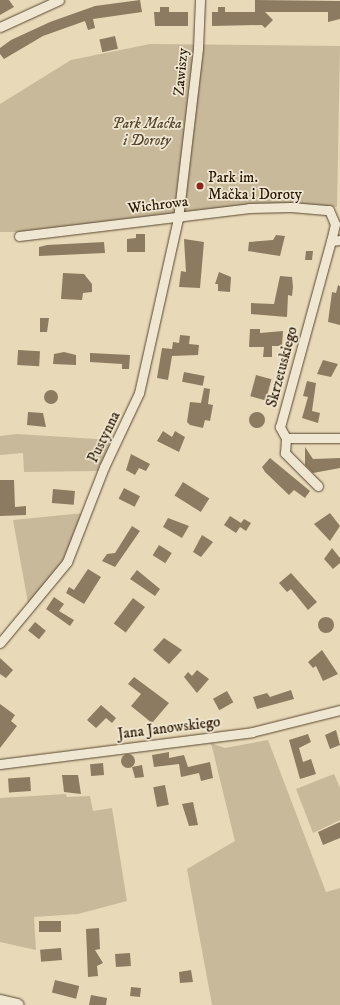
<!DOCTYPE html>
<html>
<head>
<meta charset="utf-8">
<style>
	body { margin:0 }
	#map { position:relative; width:340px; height:1005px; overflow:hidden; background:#e8dab9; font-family:"IM FELL DW Pica",serif }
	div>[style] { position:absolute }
	.green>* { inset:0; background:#c7b99a }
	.building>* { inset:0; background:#8c7b60; transform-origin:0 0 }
	.round { border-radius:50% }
	.roads { filter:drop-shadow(0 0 1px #58462e) drop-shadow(0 0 1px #58462e) }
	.street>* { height:9px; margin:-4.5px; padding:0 4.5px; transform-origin:4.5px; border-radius:4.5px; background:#f0e7d2 }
	.secondary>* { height:12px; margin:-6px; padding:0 6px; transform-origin:6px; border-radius:6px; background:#f0e7d2 }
	.dots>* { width:11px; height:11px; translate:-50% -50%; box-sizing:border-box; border:2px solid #f0e7d2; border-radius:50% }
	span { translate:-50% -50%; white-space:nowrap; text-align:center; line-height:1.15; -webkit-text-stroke:3.5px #f0e7d2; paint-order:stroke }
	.street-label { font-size:15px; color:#281500 }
	.park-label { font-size:15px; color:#58462e; font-style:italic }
	.poi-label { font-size:15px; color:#281500 }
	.left { translate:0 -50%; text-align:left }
</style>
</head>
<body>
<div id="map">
	<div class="green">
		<div style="clip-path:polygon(150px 44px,340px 46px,337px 207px,270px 204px,44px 232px,0 232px,0 104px,71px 60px)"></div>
		<div style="clip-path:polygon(17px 434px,112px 440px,98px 471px,24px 472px,23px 453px,0 455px,0 436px)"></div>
		<div style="clip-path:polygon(84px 513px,62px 563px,28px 603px,13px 520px)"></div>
		<div style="clip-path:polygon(268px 740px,326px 892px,340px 888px,340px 1005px,212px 1005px,187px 869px,235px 841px,211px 743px,225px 748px)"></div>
		<div style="clip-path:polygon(334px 774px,340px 788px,340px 820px,313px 833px,296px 789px)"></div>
		<div style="clip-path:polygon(66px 794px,67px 797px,90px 796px,93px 811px,112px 808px,127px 901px,78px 914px,34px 917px,36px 950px,0 942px,0 798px)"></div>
	</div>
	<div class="building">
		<div style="clip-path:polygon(0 0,9px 0,14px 7px,0 15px)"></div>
		<div style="clip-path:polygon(140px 0,142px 12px,93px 19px,95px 28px,88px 30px,85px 21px,43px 36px,4px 59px,0 54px,0 48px,11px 40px,50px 22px,95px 6px)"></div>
		<div style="clip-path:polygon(255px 0,340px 1px,340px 19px,328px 22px,328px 12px,265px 12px,273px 20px,265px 28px,262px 25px,212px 26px,212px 12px,218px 12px,218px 7px,225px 7px,225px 12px,255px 12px)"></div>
		<div style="clip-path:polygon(160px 7px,169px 7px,169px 12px,188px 12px,188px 26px,155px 26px,154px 12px,160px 12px)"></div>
		<div style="left:115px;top:36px;width:13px;height:16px;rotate:77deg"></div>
		<div style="clip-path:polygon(136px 234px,145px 234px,145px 252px,127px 252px,127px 239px,136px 238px)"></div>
		<div style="clip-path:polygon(276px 235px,285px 236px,280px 256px,248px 251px,249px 242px,273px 240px)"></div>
		<div style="clip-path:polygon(184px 239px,204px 242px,200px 288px,179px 287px,181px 271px,186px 272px)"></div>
		<div style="clip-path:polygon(104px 242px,105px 253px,39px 256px,39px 247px,47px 245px)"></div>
		<div style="clip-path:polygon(306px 251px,313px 251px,312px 260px,305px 260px)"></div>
		<div style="clip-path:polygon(219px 272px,231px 277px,230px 292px,218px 291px,218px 284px,215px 284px)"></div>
		<div style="clip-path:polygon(63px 273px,84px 274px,92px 284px,92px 292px,83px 293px,82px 300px,61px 299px)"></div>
		<div style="clip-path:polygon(280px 276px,292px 277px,293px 287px,292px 296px,288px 295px,287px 317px,251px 314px,251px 303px,274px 304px)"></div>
		<div style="clip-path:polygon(338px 285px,340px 286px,340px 325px,328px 322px,332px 292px,336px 293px)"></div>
		<div style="clip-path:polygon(40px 318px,49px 318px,47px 332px,40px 332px)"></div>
		<div style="clip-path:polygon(250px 329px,260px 329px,260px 333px,283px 331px,282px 346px,272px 346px,272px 357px,263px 357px,264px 347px,249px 347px)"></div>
		<div style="clip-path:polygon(180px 335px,190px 336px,189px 344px,199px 345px,198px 355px,172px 356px,168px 380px,157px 378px,162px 348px,172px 349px,173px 342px,179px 343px)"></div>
		<div style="left:18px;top:350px;width:22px;height:15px;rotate:3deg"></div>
		<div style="clip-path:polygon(64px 352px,76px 355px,76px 365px,53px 364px,54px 354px)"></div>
		<div style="clip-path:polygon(90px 353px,130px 355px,129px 369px,122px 369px,122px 364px,90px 362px)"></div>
		<div style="clip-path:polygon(323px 360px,338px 364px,331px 377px,317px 374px)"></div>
		<div style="left:184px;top:372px;width:21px;height:10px;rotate:11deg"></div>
		<div style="left:256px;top:375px;width:16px;height:22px;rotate:15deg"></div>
		<div style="clip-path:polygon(307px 381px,316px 383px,312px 411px,320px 413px,318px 423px,302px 418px,308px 397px,303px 396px)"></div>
		<div style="clip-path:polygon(204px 388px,210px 389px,208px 404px,213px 405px,210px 421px,205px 420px,203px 428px,190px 425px,187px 422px,190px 402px,201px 403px)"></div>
		<div class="round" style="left:44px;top:390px;width:14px;height:14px"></div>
		<div class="round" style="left:249px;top:412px;width:16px;height:16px"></div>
		<div style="clip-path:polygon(28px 412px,43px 413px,46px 427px,27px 425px)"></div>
		<div style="clip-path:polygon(163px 431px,172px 437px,175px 431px,185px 437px,179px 452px,157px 441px)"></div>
		<div style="clip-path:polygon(305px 447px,313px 459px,340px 458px,340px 468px,313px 473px,305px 465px)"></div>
		<div style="clip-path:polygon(131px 454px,150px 464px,146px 471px,139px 468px,135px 475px,126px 470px)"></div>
		<div style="clip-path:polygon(270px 458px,310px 491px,305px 498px,294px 490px,289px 495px,265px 472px,262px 467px)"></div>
		<div style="clip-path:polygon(0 480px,14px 480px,15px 507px,26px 506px,26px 515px,0 516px)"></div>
		<div style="left:183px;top:482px;width:31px;height:16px;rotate:32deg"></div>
		<div style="left:124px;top:488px;width:18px;height:12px;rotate:27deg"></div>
		<div style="left:53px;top:489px;width:22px;height:14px;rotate:5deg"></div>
		<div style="clip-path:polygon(330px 513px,340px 526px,330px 541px,314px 524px)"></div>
		<div style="clip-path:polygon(230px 516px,241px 523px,244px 519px,251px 523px,246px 531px,240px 527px,236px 533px,224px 525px)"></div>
		<div style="clip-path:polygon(168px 518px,189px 526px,182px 538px,163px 527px)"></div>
		<div style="clip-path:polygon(132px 526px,140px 531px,115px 567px,102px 561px,107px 554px,115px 553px)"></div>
		<div style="clip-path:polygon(202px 535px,213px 542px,201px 557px,193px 552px)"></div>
		<div style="left:159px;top:545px;width:15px;height:12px;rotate:32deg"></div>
		<div style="clip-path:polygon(332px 548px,340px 558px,340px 563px,333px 569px,324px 559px)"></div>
		<div style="clip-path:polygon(88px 569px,101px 577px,84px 604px,66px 593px,69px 587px,74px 590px)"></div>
		<div style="clip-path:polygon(137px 570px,160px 589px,155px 596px,130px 579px)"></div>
		<div style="clip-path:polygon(291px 573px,317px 602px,308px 610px,291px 589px,287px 592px,279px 583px)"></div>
		<div style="clip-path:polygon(54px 597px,64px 604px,59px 611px,74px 620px,70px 626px,46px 609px)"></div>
		<div style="left:133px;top:598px;width:15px;height:32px;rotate:37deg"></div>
		<div class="round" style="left:318px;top:617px;width:16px;height:16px"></div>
		<div style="left:35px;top:622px;width:14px;height:11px;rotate:39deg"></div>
		<div style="clip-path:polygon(164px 638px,182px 650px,169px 664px,153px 650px)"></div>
		<div style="clip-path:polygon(322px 650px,338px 674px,323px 681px,316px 666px,313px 668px,308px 662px)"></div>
		<div style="clip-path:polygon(0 658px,13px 670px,6px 678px,0 674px)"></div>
		<div style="clip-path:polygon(197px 670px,209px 679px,197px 693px,184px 677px,188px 672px,192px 676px)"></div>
		<div style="clip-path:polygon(134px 677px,169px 703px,152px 723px,131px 706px,141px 694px,128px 684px)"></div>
		<div style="clip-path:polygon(291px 690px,294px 699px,257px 709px,253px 697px,267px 693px,270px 697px)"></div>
		<div style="left:227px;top:691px;width:13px;height:16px;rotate:61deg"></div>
		<div style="clip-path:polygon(0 704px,15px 715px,11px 721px,17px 726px,0 748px)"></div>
		<div style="clip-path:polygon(101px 705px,116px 718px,112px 723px,106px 718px,96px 728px,87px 720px)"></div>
		<div style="clip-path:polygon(336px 730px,340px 745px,330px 749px,325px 735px)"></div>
		<div style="clip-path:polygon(308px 734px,311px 742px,299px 748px,303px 762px,311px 759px,316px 774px,300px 779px,289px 740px)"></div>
		<div style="clip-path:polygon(169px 752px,169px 758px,184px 755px,188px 767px,210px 762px,213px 778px,201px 781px,199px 773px,181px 777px,179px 764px,154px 767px,152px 755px)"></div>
		<div class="round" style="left:121px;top:754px;width:14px;height:14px"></div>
		<div style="left:103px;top:763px;width:12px;height:13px;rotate:85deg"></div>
		<div style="clip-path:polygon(142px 765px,144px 777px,135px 778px,132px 767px)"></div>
		<div style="clip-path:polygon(62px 775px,78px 775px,81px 794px,64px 792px)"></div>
		<div style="left:30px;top:777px;width:14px;height:22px;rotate:86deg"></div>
		<div style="left:165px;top:785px;width:20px;height:12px;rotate:79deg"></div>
		<div style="clip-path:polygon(193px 802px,198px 825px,189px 826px,182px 804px)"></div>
		<div style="clip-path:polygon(340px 822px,340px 838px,323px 845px,318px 832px)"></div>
		<div style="left:39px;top:921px;width:22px;height:11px"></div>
		<div style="clip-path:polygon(99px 928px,100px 949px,95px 950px,103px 963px,97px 966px,98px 976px,88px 977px,86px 929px)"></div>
		<div style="left:61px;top:948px;width:12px;height:21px;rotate:85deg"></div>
		<div style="left:130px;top:953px;width:13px;height:15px;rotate:86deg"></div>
		<div style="clip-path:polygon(191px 970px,193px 982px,180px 983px,179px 972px)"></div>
		<div style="left:55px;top:980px;width:25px;height:13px;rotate:14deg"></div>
		<div style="left:131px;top:987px;width:10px;height:9px;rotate:6deg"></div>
		<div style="clip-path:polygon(91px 995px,107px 998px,106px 1005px,89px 1005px)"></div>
	</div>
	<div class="roads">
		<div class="street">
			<div style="left:0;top:27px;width:65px;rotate:-24.6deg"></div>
			<div style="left:19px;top:236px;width:232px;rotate:-6.9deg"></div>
			<div style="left:249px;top:208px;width:42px;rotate:-1.4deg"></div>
			<div style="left:291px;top:207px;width:38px;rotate:5deg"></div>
			<div style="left:329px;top:210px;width:15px;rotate:67deg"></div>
			<div style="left:335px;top:224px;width:17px;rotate:103deg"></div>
			<div style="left:331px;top:241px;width:9px;rotate:-6deg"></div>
			<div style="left:286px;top:438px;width:54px"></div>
			<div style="left:318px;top:486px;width:47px;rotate:-135deg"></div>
			<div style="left:285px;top:453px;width:15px;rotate:-86deg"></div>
			<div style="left:286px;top:438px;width:13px;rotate:-119deg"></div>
			<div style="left:280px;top:427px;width:193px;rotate:-74.7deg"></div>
			<div style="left:0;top:643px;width:105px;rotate:-50.4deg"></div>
			<div style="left:67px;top:562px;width:102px;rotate:-68.7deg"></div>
			<div style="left:104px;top:467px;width:82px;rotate:-64.7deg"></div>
			<div style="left:139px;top:393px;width:178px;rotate:-77.4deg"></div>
			<div style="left:178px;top:219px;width:172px;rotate:-83.3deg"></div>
			<div style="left:198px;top:48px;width:48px;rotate:-87.6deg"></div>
			<div style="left:0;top:764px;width:254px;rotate:-7.2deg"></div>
			<div style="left:252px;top:732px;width:91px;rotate:-14deg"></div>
		</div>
		<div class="secondary">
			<div style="left:0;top:1001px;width:18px;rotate:13deg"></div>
		</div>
	</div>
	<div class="dots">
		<div style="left:200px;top:186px;background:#8f2418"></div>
	</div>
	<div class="street-label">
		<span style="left:181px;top:72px;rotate:-85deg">Zawiszy</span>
		<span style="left:158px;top:205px;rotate:-7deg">Wichrowa</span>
		<span style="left:282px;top:367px;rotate:-75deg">Skrzetuskiego</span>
		<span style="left:104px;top:437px;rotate:-64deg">Pustynna</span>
		<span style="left:169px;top:728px;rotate:-7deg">Jana Janowskiego</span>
	</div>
	<div class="park-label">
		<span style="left:147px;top:132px">Park Maćka<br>i Doroty</span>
	</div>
	<div class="poi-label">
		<span class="left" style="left:208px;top:186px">Park im.<br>Mačka i Doroty</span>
	</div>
</div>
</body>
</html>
